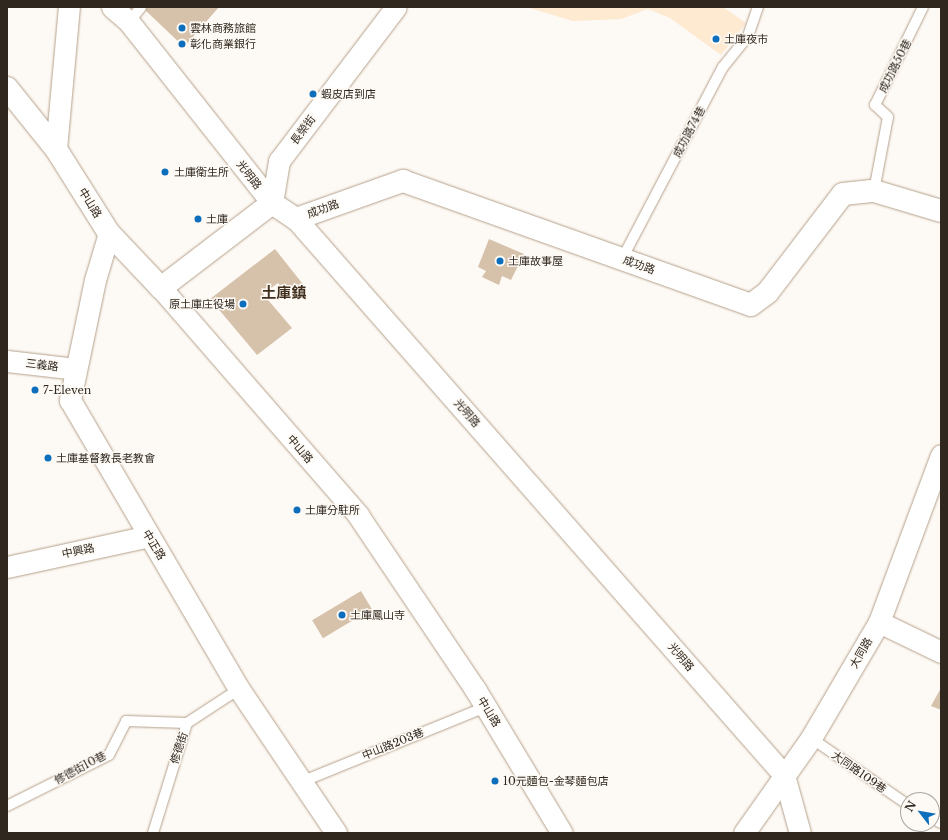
<!DOCTYPE html>
<html>
<head>
<meta charset="utf-8">
<style>
	body { margin:0 }
	#map { position:relative; width:948px; height:840px; overflow:hidden; background:#fdf9f4; font-family:"Libre Baskerville","Noto Sans TC",serif }
	div>[style] { position:absolute }
	.built>* { inset:0; background:#fee9d1 }
	.building>* { inset:0; background:#d6c2ab; transform-origin:0 0 }
	.roads { filter:drop-shadow(0 0 1px #b5a18b) drop-shadow(0 0 1px #b5a18b) }
	.lane>* { height:10px; margin:-5px; padding:0 5px; transform-origin:5px; border-radius:5px; background:#fff }
	.street>* { height:21px; margin:-10.5px; padding:0 10.5px; transform-origin:10.5px; border-radius:10.5px; background:#fff }
	.secondary>* { height:22px; margin:-11px; padding:0 11px; transform-origin:11px; border-radius:11px; background:#fff }
	.dots>* { width:11px; height:11px; translate:-50% -50%; box-sizing:border-box; border:2px solid #fdf9f4; border-radius:50% }
	span { translate:-50% -50%; white-space:nowrap; text-align:center; line-height:1.15; -webkit-text-stroke:3px #fdf9f4; paint-order:stroke }
	.poi-label { font-size:11px; color:#30281f }
	.left { translate:0 -50%; text-align:left }
	.right { translate:-100% -50%; text-align:right }
	.street-label { font-size:11px; color:#30281f }
	.district-label { font-size:15px; color:#402f1c; font-weight:700 }
	.frame { position:absolute; inset:0; border:8px solid #30281f; pointer-events:none }
	.north { position:absolute; left:900px; top:792px; width:40px; height:40px; box-sizing:border-box; background:#fdf9f4; border:1px solid #aba59f; border-radius:50%; rotate:301deg; font-size:11px; font-weight:700; line-height:16px; text-align:center; color:#30281f }
	.north::after { content:''; display:block; margin:auto; width:14px; height:18px; background:#0d6fbb; clip-path:polygon(50% 0,100% 100%,50% 72%,0 100%) }
</style>
</head>
<body>
<div id="map">
	<div class="built">
		<div style="clip-path:polygon(526px 7px,723px 7px,746px 23px,721px 55px,670px 18px,648px 9px,621px 19px,573px 21px)"></div>
	</div>
	<div class="building">
		<div style="clip-path:polygon(145px 7px,219px 7px,184px 47px,144px 9px)"></div>
		<div style="clip-path:polygon(489px 239px,524px 254px,511px 280px,502px 276px,499px 285px,482px 277px,486px 271px,478px 267px)"></div>
		<div style="clip-path:polygon(275px 249px,306px 288px,292px 300px,278px 283px,263px 294px,292px 328px,257px 355px,210px 299px)"></div>
		<div style="left:361px;top:591px;width:21px;height:57px;rotate:59deg"></div>
		<div style="clip-path:polygon(941px 688px,941px 710px,931px 706px)"></div>
	</div>
	<div class="roads">
		<div class="lane">
			<div style="left:129px;top:22px;width:19px;rotate:-51deg"></div>
			<div style="left:874px;top:191px;width:75px;rotate:-79.3deg"></div>
			<div style="left:888px;top:117px;width:18px;rotate:-137deg"></div>
			<div style="left:875px;top:105px;width:109px;rotate:-63.9deg"></div>
			<div style="left:622px;top:259px;width:217px;rotate:-62.3deg"></div>
			<div style="left:723px;top:67px;width:40px;rotate:-51deg"></div>
			<div style="left:748px;top:36px;width:31px;rotate:-71deg"></div>
			<div style="left:811px;top:738px;width:118px;rotate:34.6deg"></div>
			<div style="left:301px;top:782px;width:200px;rotate:-22.1deg"></div>
			<div style="left:7px;top:806px;width:114px;rotate:-26.6deg"></div>
			<div style="left:109px;top:755px;width:38px;rotate:-63deg"></div>
			<div style="left:126px;top:721px;width:61px;rotate:1.9deg"></div>
			<div style="left:932px;top:818px;width:10px;rotate:29deg"></div>
			<div style="left:153px;top:833px;width:115px;rotate:-72.8deg"></div>
			<div style="left:187px;top:723px;width:62px;rotate:-33.2deg"></div>
		</div>
		<div class="street">
			<div style="left:112px;top:7px;width:23px;rotate:41deg"></div>
			<div style="left:129px;top:22px;width:231px;rotate:51.7deg"></div>
			<div style="left:56px;top:149px;width:143px;rotate:-84.8deg"></div>
			<div style="left:272px;top:203px;width:43px;rotate:-80.5deg"></div>
			<div style="left:279px;top:161px;width:193px;rotate:-52.8deg"></div>
			<div style="left:296px;top:219px;width:740px;rotate:48.73deg"></div>
			<div style="left:784px;top:775px;width:60px;rotate:74.6deg"></div>
			<div style="left:109px;top:233px;width:49px;rotate:106.6deg"></div>
			<div style="left:95px;top:280px;width:123px;rotate:101.8deg"></div>
			<div style="left:70px;top:400px;width:335px;rotate:59.7deg"></div>
			<div style="left:239px;top:689px;width:174px;rotate:56deg"></div>
			<div style="left:161px;top:288px;width:301px;rotate:49deg"></div>
			<div style="left:358px;top:515px;width:210px;rotate:56.1deg"></div>
			<div style="left:475px;top:689px;width:168px;rotate:58.9deg"></div>
			<div style="left:7px;top:361px;width:69px;rotate:6.6deg"></div>
			<div style="left:7px;top:567px;width:145px;rotate:-12.3deg"></div>
			<div style="left:879px;top:622px;width:69px;rotate:25.8deg"></div>
			<div style="left:744px;top:833px;width:116px;rotate:-54.8deg"></div>
			<div style="left:811px;top:738px;width:134px;rotate:-59.6deg"></div>
			<div style="left:879px;top:622px;width:178px;rotate:-69.6deg"></div>
		</div>
		<div class="secondary">
			<div style="left:7px;top:88px;width:78px;rotate:51.2deg"></div>
			<div style="left:56px;top:149px;width:99px;rotate:57.8deg"></div>
			<div style="left:109px;top:233px;width:76px;rotate:46.6deg"></div>
			<div style="left:161px;top:288px;width:140px;rotate:-37.4deg"></div>
			<div style="left:272px;top:203px;width:29px;rotate:34deg"></div>
			<div style="left:296px;top:219px;width:114px;rotate:-19.6deg"></div>
			<div style="left:403px;top:181px;width:369px;rotate:19.6deg"></div>
			<div style="left:751px;top:305px;width:21px;rotate:-37deg"></div>
			<div style="left:768px;top:292px;width:123px;rotate:-52.6deg"></div>
			<div style="left:843px;top:194px;width:31px;rotate:-6deg"></div>
			<div style="left:874px;top:191px;width:70px;rotate:16.6deg"></div>
		</div>
	</div>
	<div class="dots">
		<div style="left:182px;top:28px;background:#0d6fbb"></div>
		<div style="left:716px;top:39px;background:#0d6fbb"></div>
		<div style="left:182px;top:44px;background:#0d6fbb"></div>
		<div style="left:313px;top:94px;background:#0d6fbb"></div>
		<div style="left:165px;top:172px;background:#0d6fbb"></div>
		<div style="left:198px;top:219px;background:#0d6fbb"></div>
		<div style="left:500px;top:261px;background:#0d6fbb"></div>
		<div style="left:243px;top:304px;background:#0d6fbb"></div>
		<div style="left:35px;top:390px;background:#0d6fbb"></div>
		<div style="left:48px;top:458px;background:#0d6fbb"></div>
		<div style="left:297px;top:510px;background:#0d6fbb"></div>
		<div style="left:342px;top:615px;background:#0d6fbb"></div>
		<div style="left:495px;top:781px;background:#0d6fbb"></div>
	</div>
	<div class="poi-label">
		<span class="left" style="left:190px;top:28px">雲林商務旅館</span>
		<span class="left" style="left:724px;top:39px">土庫夜市</span>
		<span class="left" style="left:190px;top:44px">彰化商業銀行</span>
		<span class="left" style="left:321px;top:94px">蝦皮店到店</span>
		<span class="left" style="left:174px;top:172px">土庫衛生所</span>
		<span class="left" style="left:206px;top:219px">土庫</span>
		<span class="left" style="left:508px;top:261px">土庫故事屋</span>
		<span class="right" style="left:235px;top:304px">原土庫庄役場</span>
		<span class="left" style="left:43px;top:390px">7-Eleven</span>
		<span class="left" style="left:56px;top:458px">土庫基督教長老教會</span>
		<span class="left" style="left:305px;top:510px">土庫分駐所</span>
		<span class="left" style="left:350px;top:615px">土庫鳳山寺</span>
		<span class="left" style="left:503px;top:781px">10元麵包-金琴麵包店</span>
	</div>
	<div class="street-label">
		<span style="left:895px;top:66px;rotate:-63deg">成功路50巷</span>
		<span style="left:303px;top:130px;rotate:-53deg">長榮街</span>
		<span style="left:689px;top:132px;rotate:-62deg">成功路74巷</span>
		<span style="left:249px;top:175px;rotate:52deg">光明路</span>
		<span style="left:90px;top:203px;rotate:58deg">中山路</span>
		<span style="left:323px;top:209px;rotate:-20deg">成功路</span>
		<span style="left:639px;top:265px;rotate:20deg">成功路</span>
		<span style="left:42px;top:365px;rotate:7deg">三義路</span>
		<span style="left:467px;top:413px;rotate:49deg">光明路</span>
		<span style="left:300px;top:449px;rotate:49deg">中山路</span>
		<span style="left:154px;top:545px;rotate:59deg">中正路</span>
		<span style="left:78px;top:551px;rotate:-12deg">中興路</span>
		<span style="left:861px;top:653px;rotate:-60deg">大同路</span>
		<span style="left:681px;top:657px;rotate:49deg">光明路</span>
		<span style="left:489px;top:712px;rotate:59deg">中山路</span>
		<span style="left:393px;top:744px;rotate:-22deg">中山路203巷</span>
		<span style="left:179px;top:748px;rotate:-72deg">修德街</span>
		<span style="left:80px;top:768px;rotate:-28deg">修德街10巷</span>
		<span style="left:859px;top:772px;rotate:35deg">大同路109巷</span>
	</div>
	<div class="district-label">
		<span style="left:284px;top:293px">土庫鎮</span>
	</div>
	<div class="frame"></div>
	<div class="north">N</div>
</div>
</body>
</html>
